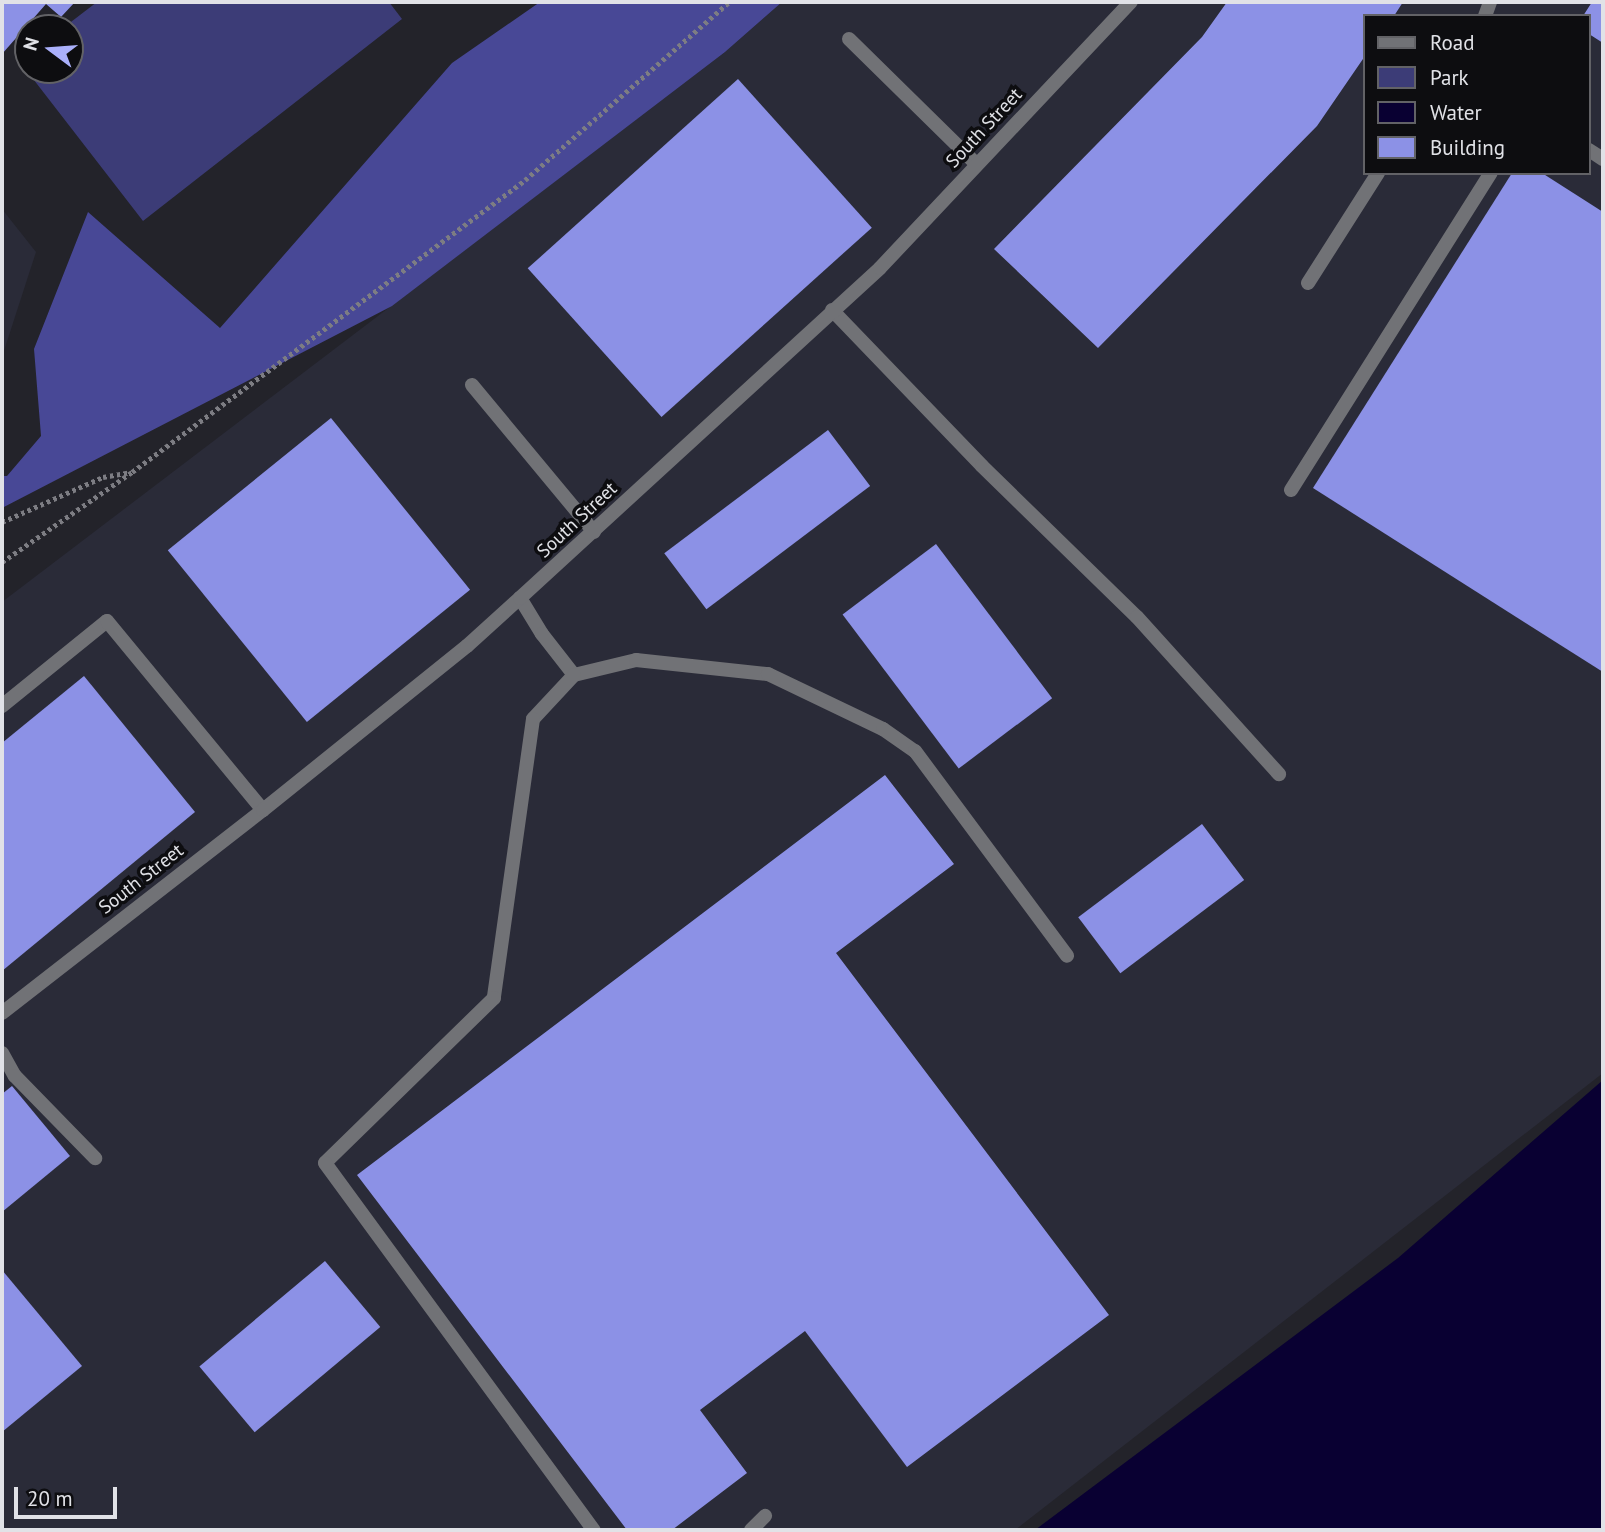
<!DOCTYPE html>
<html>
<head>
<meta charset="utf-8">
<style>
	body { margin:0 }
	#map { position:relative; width:1605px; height:1532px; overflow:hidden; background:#23232a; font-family:"PT Sans",sans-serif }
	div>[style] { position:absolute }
	.built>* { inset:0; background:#2a2b38 }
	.green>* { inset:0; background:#3c3c77 }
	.forest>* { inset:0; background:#484896 }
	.water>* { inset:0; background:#090032 }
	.building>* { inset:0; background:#8c91e6; transform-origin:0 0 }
	.path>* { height:4.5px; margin-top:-2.25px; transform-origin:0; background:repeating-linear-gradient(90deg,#7d7d83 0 3.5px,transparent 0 7px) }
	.service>* { height:14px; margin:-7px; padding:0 7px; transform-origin:7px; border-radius:7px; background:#717276 }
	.minor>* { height:14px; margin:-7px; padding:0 7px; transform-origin:7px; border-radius:7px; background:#717276 }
	.tertiary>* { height:14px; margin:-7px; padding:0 7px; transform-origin:7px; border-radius:7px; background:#717276 }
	span { translate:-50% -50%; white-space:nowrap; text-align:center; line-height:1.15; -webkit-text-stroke:7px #0d0d10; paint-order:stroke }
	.street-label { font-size:19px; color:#e1e2e7 }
	.frame { position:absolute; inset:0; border:4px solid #e1e2e7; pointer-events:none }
	.legend { position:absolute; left:1363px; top:14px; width:228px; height:161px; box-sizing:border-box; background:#0d0d10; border:2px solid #626266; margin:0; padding:9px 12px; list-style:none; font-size:21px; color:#e1e2e7 }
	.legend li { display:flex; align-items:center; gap:14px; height:35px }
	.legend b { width:35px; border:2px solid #626266 }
	.north { position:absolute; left:14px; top:14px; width:70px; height:70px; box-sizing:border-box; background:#0d0d10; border:2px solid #626266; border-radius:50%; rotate:286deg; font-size:19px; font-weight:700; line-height:28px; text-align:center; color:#e1e2e7 }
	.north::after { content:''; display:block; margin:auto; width:24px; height:32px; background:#aab0fb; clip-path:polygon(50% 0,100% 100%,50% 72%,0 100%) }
	.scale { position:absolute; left:14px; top:1487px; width:103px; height:32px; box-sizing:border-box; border:4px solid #e1e2e7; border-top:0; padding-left:9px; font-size:21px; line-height:24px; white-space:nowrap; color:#e1e2e7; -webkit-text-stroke:5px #0d0d10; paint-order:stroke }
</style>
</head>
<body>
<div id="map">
	<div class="built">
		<div style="clip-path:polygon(evenodd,782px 2px,1603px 2px,1603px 1073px,1015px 1530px,2px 1530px,2px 602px,725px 52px,782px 2px,1365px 16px,1589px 16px,1589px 173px,1365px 173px,1365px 16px)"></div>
		<div style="clip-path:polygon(2px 209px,36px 252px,2px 357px)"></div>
	</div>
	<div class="green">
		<div style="clip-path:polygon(97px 2px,389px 2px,402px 19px,143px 221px,20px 62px,28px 55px,28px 70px,70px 70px,70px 28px,63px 28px)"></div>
	</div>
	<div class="forest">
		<div style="clip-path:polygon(540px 2px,782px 2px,725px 52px,392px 306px,2px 508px,2px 476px,7px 476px,41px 436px,34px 349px,88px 212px,220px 328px,452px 63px)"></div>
	</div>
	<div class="water">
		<div style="clip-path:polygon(1603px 1080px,1603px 1530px,1035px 1530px,1398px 1258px)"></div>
	</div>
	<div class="building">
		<div style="clip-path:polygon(2px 2px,75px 2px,61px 17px,46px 4px,2px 54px)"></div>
		<div style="clip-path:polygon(1227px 2px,1403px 2px,1394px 16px,1365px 16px,1365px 56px,1317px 126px,1098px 348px,994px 249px,1202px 37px)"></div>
		<div style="clip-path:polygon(1592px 2px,1603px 2px,1603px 43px,1589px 34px,1589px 16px,1583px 16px)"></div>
		<div style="left:738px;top:79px;width:200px;height:283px;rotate:48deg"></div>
		<div style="clip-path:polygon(1512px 173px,1542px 173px,1603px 212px,1603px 672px,1313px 488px)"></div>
		<div style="left:331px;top:418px;width:221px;height:210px;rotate:51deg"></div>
		<div style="left:828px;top:430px;width:70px;height:205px;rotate:53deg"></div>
		<div style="left:936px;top:544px;width:193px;height:117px;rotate:53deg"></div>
		<div style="clip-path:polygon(84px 676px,195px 812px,2px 971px,2px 743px)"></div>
		<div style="clip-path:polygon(885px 775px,954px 864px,836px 953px,1109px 1315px,907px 1467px,805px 1331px,700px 1410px,747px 1473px,672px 1530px,627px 1530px,357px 1175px)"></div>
		<div style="left:1202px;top:824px;width:70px;height:155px;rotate:53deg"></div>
		<div style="clip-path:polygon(12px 1086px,70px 1156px,2px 1212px,2px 1094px)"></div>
		<div style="left:325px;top:1261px;width:86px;height:164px;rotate:50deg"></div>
		<div style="clip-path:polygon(2px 1270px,82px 1366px,2px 1432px)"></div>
	</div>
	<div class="path">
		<div style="left:2px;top:522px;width:111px;rotate:-24deg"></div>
		<div style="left:103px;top:477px;width:28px;rotate:-10deg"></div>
		<div style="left:2px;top:562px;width:158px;rotate:-34.7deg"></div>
		<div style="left:132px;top:472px;width:490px;rotate:-36.6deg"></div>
		<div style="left:525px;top:180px;width:271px;rotate:-41.1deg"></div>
	</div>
	<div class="service">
		<div style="left:849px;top:39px;width:178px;rotate:44.5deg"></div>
		<div style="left:1308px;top:283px;width:130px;rotate:-57.5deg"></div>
		<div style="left:832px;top:310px;width:216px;rotate:46.1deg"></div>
		<div style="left:982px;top:466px;width:216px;rotate:44.3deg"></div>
		<div style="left:1137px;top:617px;width:212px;rotate:47.9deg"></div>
		<div style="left:472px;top:385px;width:191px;rotate:50.3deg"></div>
		<div style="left:1291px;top:490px;width:375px;rotate:-57.8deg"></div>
		<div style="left:520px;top:598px;width:42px;rotate:58.6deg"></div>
		<div style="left:542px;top:634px;width:52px;rotate:52deg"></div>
		<div style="left:574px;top:675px;width:64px;rotate:-13.6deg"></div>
		<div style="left:636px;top:660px;width:133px;rotate:6.1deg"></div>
		<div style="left:768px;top:674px;width:127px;rotate:25.6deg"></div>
		<div style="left:883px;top:729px;width:39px;rotate:35deg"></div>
		<div style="left:915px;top:751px;width:255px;rotate:53.4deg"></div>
		<div style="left:574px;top:675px;width:60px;rotate:133deg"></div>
		<div style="left:533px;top:719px;width:282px;rotate:98deg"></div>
		<div style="left:494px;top:998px;width:236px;rotate:135.7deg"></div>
		<div style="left:325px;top:1163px;width:455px;rotate:53.8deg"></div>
		<div style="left:2px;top:706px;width:135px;rotate:-39deg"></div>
		<div style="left:107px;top:621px;width:245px;rotate:50.5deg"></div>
		<div style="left:2px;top:1053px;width:26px;rotate:61deg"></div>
		<div style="left:15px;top:1076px;width:115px;rotate:45.7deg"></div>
		<div style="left:751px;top:1530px;width:20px;rotate:-45deg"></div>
	</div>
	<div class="minor">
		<div style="left:1485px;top:16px;width:15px;rotate:-70deg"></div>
		<div style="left:1589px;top:150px;width:17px;rotate:33deg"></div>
	</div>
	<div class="tertiary">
		<div style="left:2px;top:1013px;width:331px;rotate:-37.9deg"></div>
		<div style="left:263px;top:810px;width:262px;rotate:-38.8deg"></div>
		<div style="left:467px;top:646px;width:72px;rotate:-42.2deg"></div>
		<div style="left:520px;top:598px;width:488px;rotate:-42.5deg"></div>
		<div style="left:880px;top:268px;width:366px;rotate:-46.7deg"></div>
	</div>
	<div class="street-label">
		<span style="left:984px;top:128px;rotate:-47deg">South Street</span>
		<span style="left:577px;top:520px;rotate:-43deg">South Street</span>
		<span style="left:141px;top:879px;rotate:-38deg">South Street</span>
	</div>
	<div class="frame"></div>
	<ul class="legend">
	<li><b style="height:9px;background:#717276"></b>Road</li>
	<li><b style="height:19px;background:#3c3c77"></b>Park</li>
	<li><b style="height:19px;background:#090032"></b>Water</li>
	<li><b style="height:19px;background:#8c91e6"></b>Building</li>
	</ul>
	<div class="north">N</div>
	<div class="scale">20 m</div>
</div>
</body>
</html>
